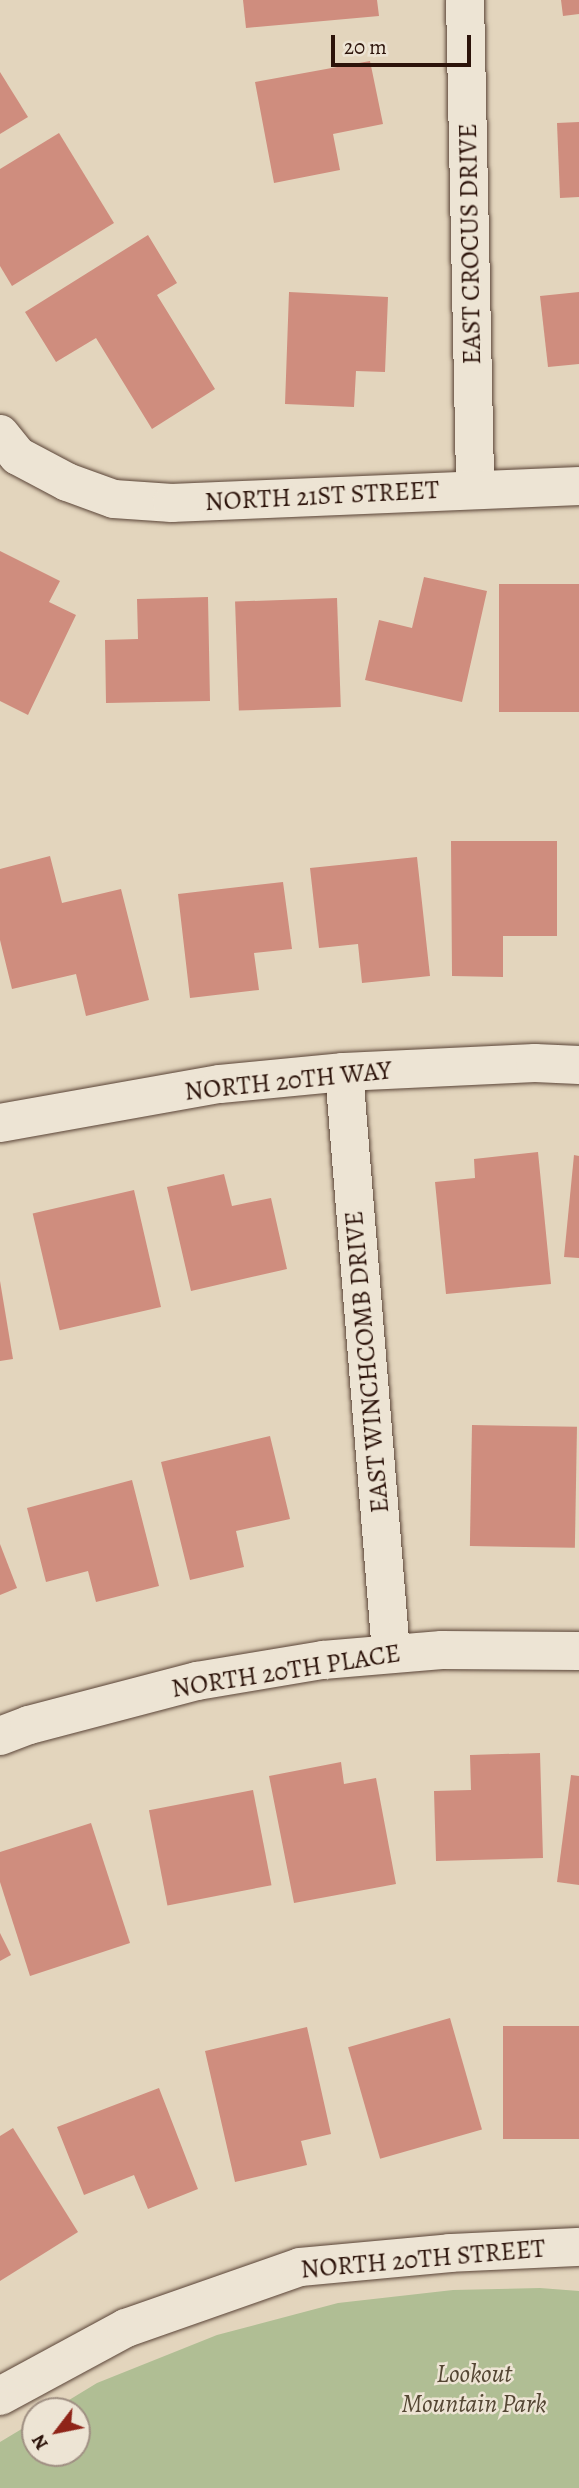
<!DOCTYPE html>
<html>
<head>
<meta charset="utf-8">
<style>
	body { margin:0 }
	#map { position:relative; width:579px; height:2488px; overflow:hidden; background:#e3d5bd; font-family:Alegreya,serif }
	div>[style] { position:absolute }
	.green>* { inset:0; background:#b0be94 }
	.building>* { inset:0; background:#cf8d7e; transform-origin:0 0 }
	.roads { filter:drop-shadow(0 0 2px #5a4437) drop-shadow(0 0 2px #5a4437) }
	.minor>* { height:38px; margin:-19px; padding:0 19px; transform-origin:19px; border-radius:19px; background:#ede4d4 }
	span { translate:-50% -50%; white-space:nowrap; text-align:center; line-height:1.15; -webkit-text-stroke:5px #ede4d4; paint-order:stroke }
	.street-label { font-size:26px; color:#2c130a }
	.park-label { font-size:26px; color:#544633; font-style:italic }
	.north { position:absolute; left:21px; top:2397px; width:70px; height:70px; box-sizing:border-box; background:#ede4d4; border:2px solid #a09083; border-radius:50%; rotate:238deg; font-size:19px; font-weight:700; line-height:28px; text-align:center; color:#2c130a }
	.north::after { content:''; display:block; margin:auto; width:24px; height:32px; background:#8f2418; clip-path:polygon(50% 0,100% 100%,50% 72%,0 100%) }
	.scale { position:absolute; left:331px; top:35px; width:140px; height:32px; box-sizing:border-box; border:4px solid #2c130a; border-top:0; padding-left:9px; font-size:21px; line-height:24px; white-space:nowrap; color:#2c130a; -webkit-text-stroke:5px #ede4d4; paint-order:stroke }
</style>
</head>
<body>
<div id="map">
	<div class="green">
		<div style="clip-path:polygon(540px 2288px,579px 2291px,579px 2488px,0 2488px,0 2442px,35px 2421px,35px 2453px,77px 2453px,77px 2411px,51px 2411px,97px 2383px,217px 2335px,338px 2303px,453px 2290px)"></div>
	</div>
	<div class="building">
		<div style="clip-path:polygon(243px 0,377px 0,379px 16px,246px 28px)"></div>
		<div style="clip-path:polygon(561px 0,579px 0,579px 14px,563px 16px)"></div>
		<div style="clip-path:polygon(370px 61px,383px 124px,333px 134px,340px 170px,274px 183px,255px 82px)"></div>
		<div style="clip-path:polygon(0 72px,28px 117px,0 134px)"></div>
		<div style="clip-path:polygon(579px 122px,579px 197px,560px 198px,557px 123px)"></div>
		<div style="clip-path:polygon(59px 133px,114px 223px,12px 286px,0 266px,0 169px)"></div>
		<div style="clip-path:polygon(148px 235px,177px 283px,157px 295px,215px 389px,152px 429px,96px 338px,56px 362px,25px 312px)"></div>
		<div style="clip-path:polygon(289px 292px,388px 297px,385px 372px,356px 371px,354px 407px,285px 404px)"></div>
		<div style="clip-path:polygon(579px 292px,579px 364px,548px 367px,540px 296px)"></div>
		<div style="clip-path:polygon(0 551px,60px 581px,49px 602px,76px 615px,28px 715px,0 701px)"></div>
		<div style="clip-path:polygon(424px 577px,487px 591px,462px 702px,365px 680px,379px 620px,412px 628px)"></div>
		<div style="left:579px;top:584px;width:128px;height:80px;rotate:90deg"></div>
		<div style="clip-path:polygon(208px 597px,210px 701px,106px 703px,105px 640px,138px 639px,137px 599px)"></div>
		<div style="left:337px;top:598px;width:109px;height:102px;rotate:88deg"></div>
		<div style="clip-path:polygon(451px 841px,557px 841px,557px 936px,503px 936px,503px 977px,452px 976px)"></div>
		<div style="clip-path:polygon(50px 856px,62px 903px,121px 889px,149px 1000px,86px 1016px,76px 974px,12px 989px,0 940px,0 869px)"></div>
		<div style="clip-path:polygon(417px 857px,430px 976px,362px 983px,358px 944px,319px 948px,310px 868px)"></div>
		<div style="clip-path:polygon(283px 882px,292px 949px,254px 953px,259px 990px,190px 998px,178px 894px)"></div>
		<div style="clip-path:polygon(538px 1152px,551px 1284px,446px 1294px,435px 1182px,475px 1178px,474px 1159px)"></div>
		<div style="clip-path:polygon(574px 1155px,579px 1156px,579px 1258px,564px 1257px)"></div>
		<div style="clip-path:polygon(224px 1174px,232px 1206px,271px 1198px,287px 1269px,191px 1291px,167px 1187px)"></div>
		<div style="left:134px;top:1190px;width:120px;height:104px;rotate:77deg"></div>
		<div style="clip-path:polygon(0 1281px,13px 1359px,0 1361px)"></div>
		<div style="left:472px;top:1425px;width:105px;height:121px;rotate:1deg"></div>
		<div style="clip-path:polygon(270px 1436px,290px 1519px,236px 1531px,244px 1567px,190px 1580px,161px 1462px)"></div>
		<div style="clip-path:polygon(132px 1480px,159px 1586px,96px 1602px,88px 1571px,46px 1582px,27px 1508px)"></div>
		<div style="clip-path:polygon(0 1544px,17px 1588px,0 1595px)"></div>
		<div style="clip-path:polygon(540px 1753px,543px 1858px,436px 1861px,434px 1791px,471px 1790px,470px 1755px)"></div>
		<div style="clip-path:polygon(341px 1762px,344px 1784px,376px 1778px,396px 1884px,294px 1903px,269px 1776px)"></div>
		<div style="clip-path:polygon(571px 1775px,579px 1776px,579px 1885px,557px 1882px)"></div>
		<div style="left:253px;top:1790px;width:97px;height:106px;rotate:79deg"></div>
		<div style="clip-path:polygon(91px 1823px,130px 1943px,30px 1976px,0 1882px,0 1852px)"></div>
		<div style="clip-path:polygon(0 1933px,11px 1955px,0 1961px)"></div>
		<div style="left:450px;top:2018px;width:116px;height:106px;rotate:74deg"></div>
		<div style="left:579px;top:2026px;width:113px;height:76px;rotate:90deg"></div>
		<div style="clip-path:polygon(307px 2027px,331px 2134px,301px 2141px,307px 2165px,235px 2182px,205px 2051px)"></div>
		<div style="clip-path:polygon(159px 2088px,198px 2189px,148px 2209px,134px 2175px,84px 2195px,57px 2127px)"></div>
		<div style="clip-path:polygon(13px 2128px,78px 2232px,0 2281px,0 2136px)"></div>
	</div>
	<div class="roads">
		<div class="minor">
			<div style="left:465px;top:0;width:489px;rotate:88.8deg"></div>
			<div style="left:0;top:434px;width:28px;rotate:51deg"></div>
			<div style="left:18px;top:456px;width:55px;rotate:28deg"></div>
			<div style="left:67px;top:482px;width:50px;rotate:19.9deg"></div>
			<div style="left:114px;top:499px;width:58px;rotate:3.9deg"></div>
			<div style="left:172px;top:503px;width:407px;rotate:-2.4deg"></div>
			<div style="left:344px;top:1072px;width:582px;rotate:85.37deg"></div>
			<div style="left:0;top:1123px;width:223px;rotate:-10.1deg"></div>
			<div style="left:220px;top:1084px;width:125px;rotate:-5.5deg"></div>
			<div style="left:344px;top:1072px;width:191px;rotate:-2.7deg"></div>
			<div style="left:535px;top:1063px;width:44px;rotate:2.6deg"></div>
			<div style="left:0;top:1736px;width:31px;rotate:-21deg"></div>
			<div style="left:29px;top:1725px;width:174px;rotate:-14.7deg"></div>
			<div style="left:197px;top:1681px;width:128px;rotate:-9.5deg"></div>
			<div style="left:323px;top:1660px;width:119px;rotate:-4.8deg"></div>
			<div style="left:442px;top:1650px;width:137px;rotate:0.4deg"></div>
			<div style="left:0;top:2396px;width:143px;rotate:-28.4deg"></div>
			<div style="left:126px;top:2328px;width:184px;rotate:-19.3deg"></div>
			<div style="left:300px;top:2267px;width:151px;rotate:-5.3deg"></div>
			<div style="left:450px;top:2253px;width:129px;rotate:-2.7deg"></div>
		</div>
	</div>
	<div class="street-label">
		<span style="left:470px;top:244px;rotate:-91deg">EAST CROCUS DRIVE</span>
		<span style="left:322px;top:496px;rotate:-3deg">NORTH 21ST STREET</span>
		<span style="left:288px;top:1081px;rotate:-6deg">NORTH 20TH WAY</span>
		<span style="left:367px;top:1362px;rotate:-95deg">EAST WINCHCOMB DRIVE</span>
		<span style="left:286px;top:1671px;rotate:-9deg">NORTH 20TH PLACE</span>
		<span style="left:423px;top:2259px;rotate:-5deg">NORTH 20TH STREET</span>
	</div>
	<div class="park-label">
		<span style="left:474px;top:2389px">Lookout<br>Mountain Park</span>
	</div>
	<div class="north">N</div>
	<div class="scale">20 m</div>
</div>
</body>
</html>
